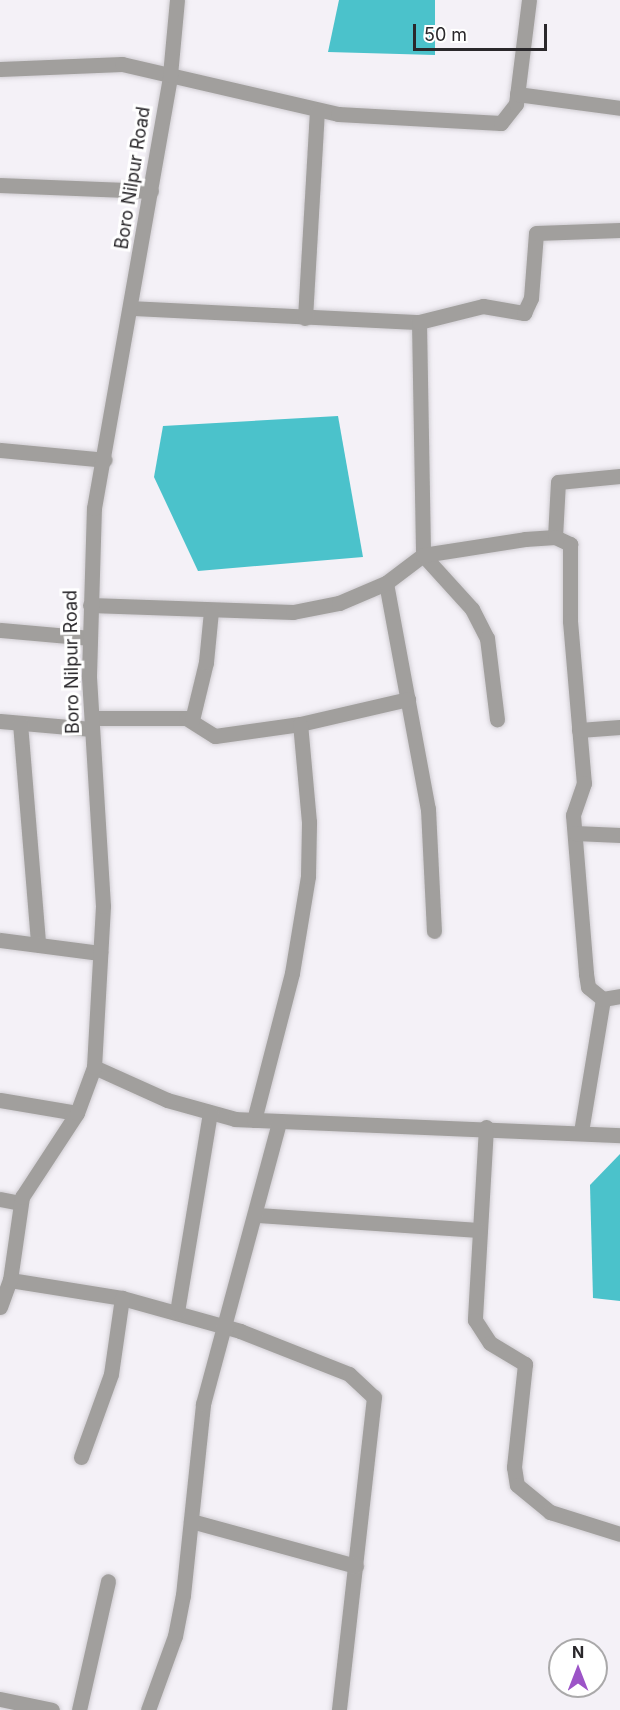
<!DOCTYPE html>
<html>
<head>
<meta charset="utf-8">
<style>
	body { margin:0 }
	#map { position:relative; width:620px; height:1710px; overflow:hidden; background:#f4f1f7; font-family:Inter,sans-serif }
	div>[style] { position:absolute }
	.water>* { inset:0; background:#4bc2cb }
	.roads { filter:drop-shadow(0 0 2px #d0cdd2) drop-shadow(0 0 2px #d0cdd2) }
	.minor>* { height:15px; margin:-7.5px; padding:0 7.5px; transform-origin:7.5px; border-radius:7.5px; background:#a19f9d }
	.tertiary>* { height:15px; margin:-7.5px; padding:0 7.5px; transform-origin:7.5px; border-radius:7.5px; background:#a19f9d }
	span { translate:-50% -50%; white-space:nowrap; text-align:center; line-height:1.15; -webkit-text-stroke:6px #fff; paint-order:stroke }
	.street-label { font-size:18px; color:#2a282b }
	.north { position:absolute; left:548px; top:1638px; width:60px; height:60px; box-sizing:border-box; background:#fff; border:2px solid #aaa9aa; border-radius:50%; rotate:0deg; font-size:16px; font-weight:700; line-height:24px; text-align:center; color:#2a282b }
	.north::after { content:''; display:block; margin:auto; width:21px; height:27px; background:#9c54c7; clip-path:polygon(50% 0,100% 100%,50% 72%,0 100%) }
	.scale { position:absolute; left:413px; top:24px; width:134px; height:27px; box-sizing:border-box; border:3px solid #2a282b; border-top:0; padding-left:8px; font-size:18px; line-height:21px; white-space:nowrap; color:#2a282b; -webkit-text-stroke:4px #fff; paint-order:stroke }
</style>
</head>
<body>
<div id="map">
	<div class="water">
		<div style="clip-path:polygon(339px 0,435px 0,435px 55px,328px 52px)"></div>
		<div style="clip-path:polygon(338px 416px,363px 557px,198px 571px,154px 477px,163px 426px)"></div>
		<div style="clip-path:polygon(620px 1154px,620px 1301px,593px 1298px,590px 1185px)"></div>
	</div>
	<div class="roads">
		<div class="minor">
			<div style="left:0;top:69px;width:122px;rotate:-2.3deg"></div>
			<div style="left:122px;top:64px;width:222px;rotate:13deg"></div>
			<div style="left:338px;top:114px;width:163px;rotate:3.2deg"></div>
			<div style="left:501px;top:123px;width:24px;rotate:-52deg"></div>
			<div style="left:516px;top:104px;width:105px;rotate:-82.9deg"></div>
			<div style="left:517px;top:94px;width:104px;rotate:7.7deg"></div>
			<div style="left:0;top:185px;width:151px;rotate:2.3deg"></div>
			<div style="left:131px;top:308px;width:288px;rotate:2.8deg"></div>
			<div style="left:419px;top:322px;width:233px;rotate:89deg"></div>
			<div style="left:423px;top:555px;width:73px;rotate:47.8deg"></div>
			<div style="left:472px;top:609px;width:33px;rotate:63deg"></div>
			<div style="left:487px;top:638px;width:82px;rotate:83deg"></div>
			<div style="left:305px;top:318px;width:208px;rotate:-86.7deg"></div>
			<div style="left:419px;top:322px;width:66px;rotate:-14deg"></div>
			<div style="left:483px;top:306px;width:42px;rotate:9.7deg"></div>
			<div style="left:524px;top:313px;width:17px;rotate:-65deg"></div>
			<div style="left:531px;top:298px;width:65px;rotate:-85.6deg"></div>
			<div style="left:536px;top:233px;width:84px;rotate:-2deg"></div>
			<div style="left:0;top:450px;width:105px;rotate:5.4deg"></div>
			<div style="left:555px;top:537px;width:55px;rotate:-86.9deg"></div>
			<div style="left:558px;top:482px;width:62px;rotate:-5.5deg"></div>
			<div style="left:386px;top:583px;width:230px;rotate:79.5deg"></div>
			<div style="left:428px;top:809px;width:122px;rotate:87.2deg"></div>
			<div style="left:90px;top:605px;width:203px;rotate:2deg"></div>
			<div style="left:293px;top:612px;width:47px;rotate:-11.1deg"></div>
			<div style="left:339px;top:603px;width:51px;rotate:-23.1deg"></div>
			<div style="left:386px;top:583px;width:46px;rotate:-37.1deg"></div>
			<div style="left:423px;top:555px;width:103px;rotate:-8.9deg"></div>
			<div style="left:525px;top:539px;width:30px;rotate:-4deg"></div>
			<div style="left:555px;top:537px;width:17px;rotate:25deg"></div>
			<div style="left:570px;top:544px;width:77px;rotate:90deg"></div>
			<div style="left:570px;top:621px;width:163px;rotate:85.1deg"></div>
			<div style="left:584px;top:783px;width:34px;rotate:109deg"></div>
			<div style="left:573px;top:815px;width:160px;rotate:85.3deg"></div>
			<div style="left:586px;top:974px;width:13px;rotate:81deg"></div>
			<div style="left:588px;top:987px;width:19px;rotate:39deg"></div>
			<div style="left:603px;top:999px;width:135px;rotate:99.4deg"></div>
			<div style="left:0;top:630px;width:89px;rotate:5.1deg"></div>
			<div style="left:92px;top:718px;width:94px"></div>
			<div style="left:186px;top:718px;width:34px;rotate:32deg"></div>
			<div style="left:215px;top:736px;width:86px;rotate:-8deg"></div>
			<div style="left:300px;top:724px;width:111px;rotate:-13deg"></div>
			<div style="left:192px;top:720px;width:60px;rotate:-76.4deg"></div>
			<div style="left:206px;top:662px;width:51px;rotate:-84.4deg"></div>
			<div style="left:0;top:721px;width:92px;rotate:5deg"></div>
			<div style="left:20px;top:723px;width:222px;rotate:85.3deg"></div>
			<div style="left:579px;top:730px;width:41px;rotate:-4.2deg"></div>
			<div style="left:575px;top:833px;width:45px;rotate:2.5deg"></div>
			<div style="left:0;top:940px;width:101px;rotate:7.4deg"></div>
			<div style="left:603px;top:999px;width:17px;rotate:-10deg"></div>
			<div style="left:94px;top:1067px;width:80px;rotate:24.3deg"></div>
			<div style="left:167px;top:1100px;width:71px;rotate:15.6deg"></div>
			<div style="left:235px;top:1119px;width:385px;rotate:2.4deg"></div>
			<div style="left:0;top:1100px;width:78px;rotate:9.6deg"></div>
			<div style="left:254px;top:1120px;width:152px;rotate:-75.5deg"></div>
			<div style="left:292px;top:973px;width:98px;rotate:-80.6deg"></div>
			<div style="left:308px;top:876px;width:54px;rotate:-88.9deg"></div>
			<div style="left:309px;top:822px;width:98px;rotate:-95.2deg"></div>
			<div style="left:486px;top:1127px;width:193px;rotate:93.3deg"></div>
			<div style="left:475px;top:1320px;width:27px;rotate:57deg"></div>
			<div style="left:490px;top:1343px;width:41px;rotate:31deg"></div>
			<div style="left:525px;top:1364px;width:104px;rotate:96.1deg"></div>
			<div style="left:514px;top:1467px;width:18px;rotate:81deg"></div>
			<div style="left:517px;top:1485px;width:43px;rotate:39.3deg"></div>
			<div style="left:550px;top:1512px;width:73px;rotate:17.4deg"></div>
			<div style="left:0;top:1199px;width:20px;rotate:11deg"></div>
			<div style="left:258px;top:1215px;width:221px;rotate:3.9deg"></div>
			<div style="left:10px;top:1280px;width:113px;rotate:9.1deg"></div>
			<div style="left:122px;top:1298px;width:123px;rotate:15.6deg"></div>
			<div style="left:240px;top:1331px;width:117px;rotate:21.5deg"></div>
			<div style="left:349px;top:1374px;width:34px;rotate:43deg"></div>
			<div style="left:374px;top:1397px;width:315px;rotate:96.4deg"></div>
			<div style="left:177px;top:1312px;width:202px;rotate:-80.6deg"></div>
			<div style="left:81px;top:1457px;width:88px;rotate:-70.1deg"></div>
			<div style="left:111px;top:1374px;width:77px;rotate:-81.8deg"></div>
			<div style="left:191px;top:1521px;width:171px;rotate:15.3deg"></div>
			<div style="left:0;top:1699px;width:53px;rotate:11.9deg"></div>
			<div style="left:79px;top:1710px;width:132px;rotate:-77.3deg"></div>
			<div style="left:148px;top:1710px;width:79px;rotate:-70deg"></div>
			<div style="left:175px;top:1636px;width:42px;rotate:-79deg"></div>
			<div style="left:183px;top:1595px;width:192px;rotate:-84deg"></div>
			<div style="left:203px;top:1404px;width:292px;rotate:-74.9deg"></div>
		</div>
		<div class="tertiary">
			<div style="left:0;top:1307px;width:29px;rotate:-70deg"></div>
			<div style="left:10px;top:1280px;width:84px;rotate:-81.8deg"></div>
			<div style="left:22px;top:1197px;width:100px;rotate:-56.8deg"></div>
			<div style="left:77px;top:1113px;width:49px;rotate:-69.7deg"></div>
			<div style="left:94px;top:1067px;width:161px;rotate:-86.8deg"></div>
			<div style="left:103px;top:906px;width:231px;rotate:-93.5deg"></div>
			<div style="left:89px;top:675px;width:167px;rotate:-88.3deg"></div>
			<div style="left:94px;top:508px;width:440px;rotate:-80deg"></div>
			<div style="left:170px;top:75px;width:75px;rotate:-84.7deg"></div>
		</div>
	</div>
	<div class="street-label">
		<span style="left:133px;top:178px;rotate:-81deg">Boro Nilpur Road</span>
		<span style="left:72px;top:662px;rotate:-91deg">Boro Nilpur Road</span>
	</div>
	<div class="north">N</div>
	<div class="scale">50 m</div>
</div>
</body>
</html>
